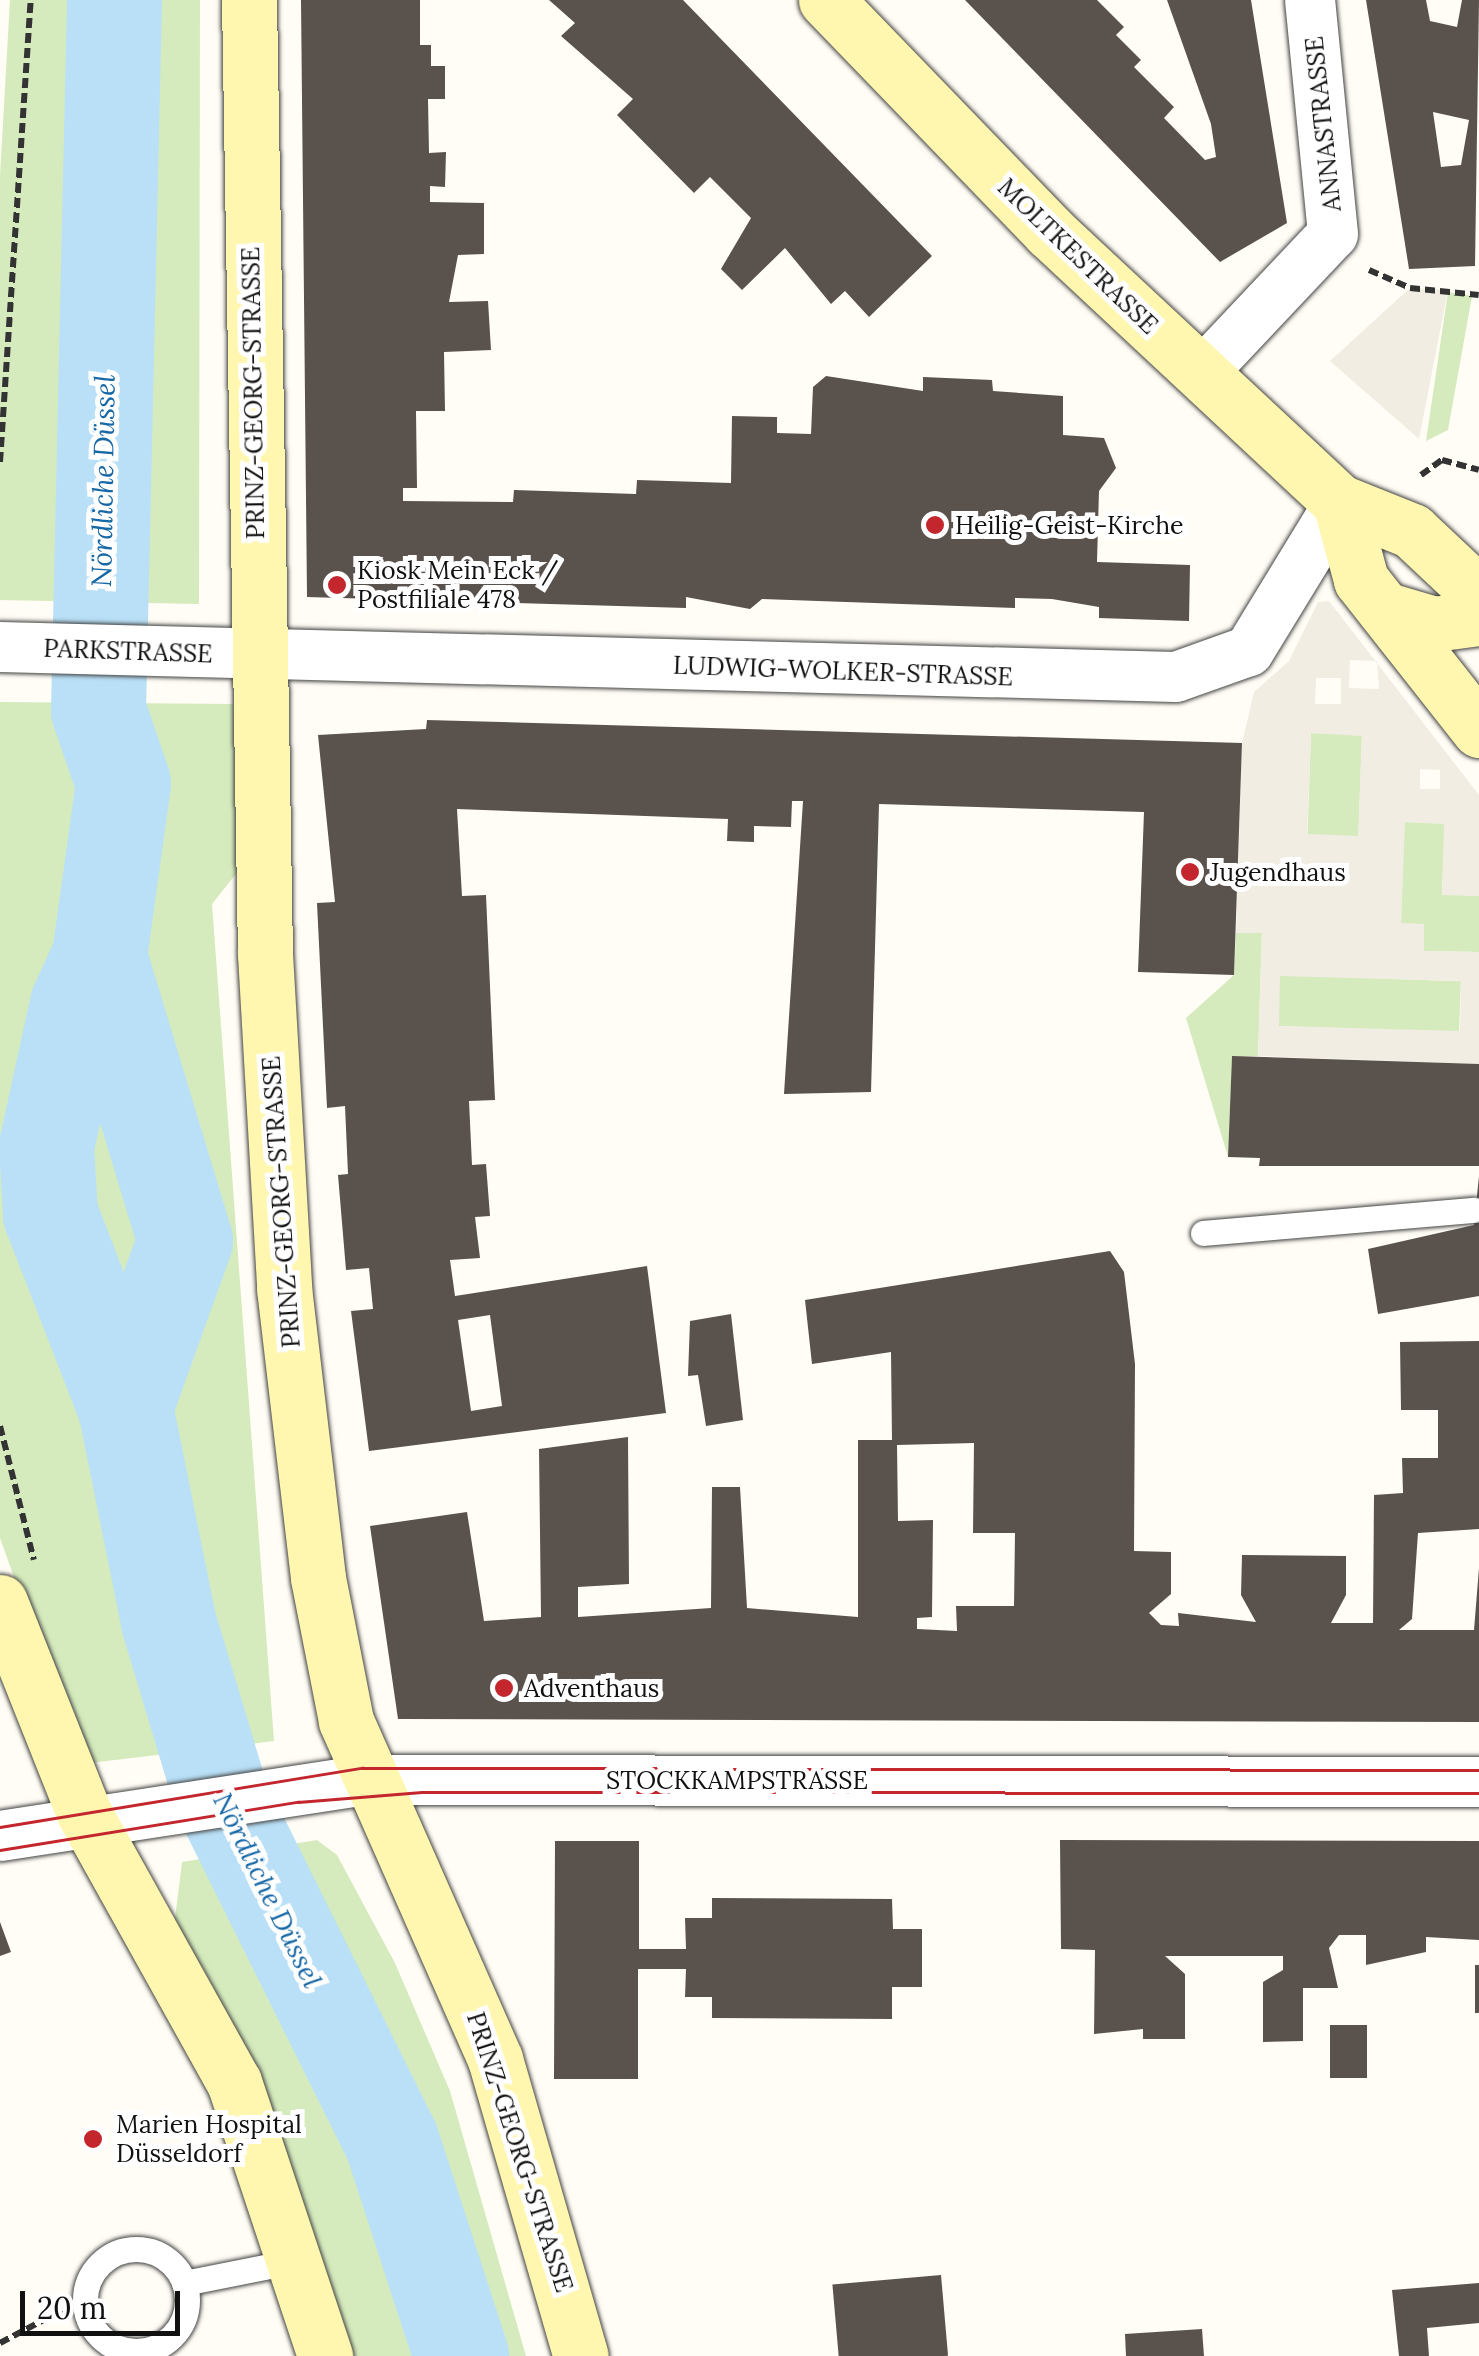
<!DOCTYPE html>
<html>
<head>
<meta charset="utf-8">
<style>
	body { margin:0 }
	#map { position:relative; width:1479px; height:2356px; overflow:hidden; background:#fffdf5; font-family:Lora,serif }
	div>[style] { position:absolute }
	.green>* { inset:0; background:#d5ebbd; transform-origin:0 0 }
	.plaza>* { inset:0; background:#f1ede2 }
	.river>* { height:95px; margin:-47.5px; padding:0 47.5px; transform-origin:47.5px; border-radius:47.5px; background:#b9e0f7 }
	.building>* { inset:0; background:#5a524d; transform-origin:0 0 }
	.path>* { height:6px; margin-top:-3px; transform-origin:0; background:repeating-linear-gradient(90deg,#333 0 10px,transparent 0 15px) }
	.roads { filter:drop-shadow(0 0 2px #444) drop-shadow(0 0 2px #444) }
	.lane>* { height:25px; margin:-12.5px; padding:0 12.5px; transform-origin:12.5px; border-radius:12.5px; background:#fff }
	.lane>.ring { margin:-12.5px; padding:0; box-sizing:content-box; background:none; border:25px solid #fff; border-radius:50% }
	.street>* { height:50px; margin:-25px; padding:0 25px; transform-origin:25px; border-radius:25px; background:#fff }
	.secondary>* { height:55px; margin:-27.5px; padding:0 27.5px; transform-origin:27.5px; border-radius:27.5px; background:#fff6b0 }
	.tram>* { height:2.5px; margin:-1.25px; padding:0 1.25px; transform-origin:1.25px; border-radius:1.25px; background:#c4262e }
	.dots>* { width:28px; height:28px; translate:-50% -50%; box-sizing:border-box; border:5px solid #fff; border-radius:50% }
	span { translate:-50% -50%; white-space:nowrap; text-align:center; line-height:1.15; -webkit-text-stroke:10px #fff; paint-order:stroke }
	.street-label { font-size:25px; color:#111 }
	.poi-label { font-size:25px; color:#111 }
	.left { translate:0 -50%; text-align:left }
	.water-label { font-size:28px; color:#1768a6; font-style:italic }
	.scale { position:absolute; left:20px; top:2291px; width:160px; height:45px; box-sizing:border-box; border:5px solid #111; border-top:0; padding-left:12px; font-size:30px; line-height:35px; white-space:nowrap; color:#111; -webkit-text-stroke:8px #fff; paint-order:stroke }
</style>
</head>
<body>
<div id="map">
	<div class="green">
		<div style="clip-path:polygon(10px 0,200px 0,199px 604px,0 600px,0 176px)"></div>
		<div style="clip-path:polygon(1448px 292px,1472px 296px,1448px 430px,1426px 441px)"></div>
		<div style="clip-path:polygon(0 702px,233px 704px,239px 870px,212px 904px,274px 1741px,81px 1764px,0 1538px)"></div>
		<div style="left:1311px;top:733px;width:51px;height:102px;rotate:2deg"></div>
		<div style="clip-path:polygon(1404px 822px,1445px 823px,1442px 894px,1479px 896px,1479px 952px,1423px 951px,1401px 923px)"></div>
		<div style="clip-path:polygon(1262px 932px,1258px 1056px,1232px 1057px,1228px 1157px,1186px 1018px,1234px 975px,1236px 933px)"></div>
		<div style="left:1279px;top:975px;width:182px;height:51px;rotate:2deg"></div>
		<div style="clip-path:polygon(317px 1840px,337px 1855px,395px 1963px,450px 2091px,526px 2356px,349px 2356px,282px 2144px,174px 1927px,182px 1862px)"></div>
	</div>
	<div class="plaza">
		<div style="clip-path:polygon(1410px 288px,1448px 290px,1419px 439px,1330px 361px)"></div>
		<div style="clip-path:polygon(evenodd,1329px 601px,1479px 795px,1479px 896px,1442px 895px,1444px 824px,1405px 822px,1401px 923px,1424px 924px,1424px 951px,1479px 952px,1479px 1064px,1258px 1056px,1262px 933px,1236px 933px,1242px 743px,1254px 692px,1289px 661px,1318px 602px,1329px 601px,1350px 660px,1377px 661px,1379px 689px,1349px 688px,1350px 660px,1329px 601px,1316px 678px,1341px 678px,1341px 704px,1315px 704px,1316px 678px,1329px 601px,1311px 733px,1362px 736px,1358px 836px,1307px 834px,1311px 733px,1329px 601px,1420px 769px,1440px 770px,1440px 789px,1420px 789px,1420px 769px,1329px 601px,1280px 976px,1461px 981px,1460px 1031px,1279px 1026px,1280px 976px)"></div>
	</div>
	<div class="river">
		<div style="left:114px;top:0;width:710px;rotate:91.29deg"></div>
		<div style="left:98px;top:710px;width:77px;rotate:71.1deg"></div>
		<div style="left:123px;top:783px;width:175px;rotate:97.9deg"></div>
		<div style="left:99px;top:956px;width:53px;rotate:114.6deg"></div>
		<div style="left:77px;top:1004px;width:145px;rotate:102.3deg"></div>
		<div style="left:46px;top:1146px;width:68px;rotate:86.6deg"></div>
		<div style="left:50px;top:1214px;width:207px;rotate:68.8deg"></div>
		<div style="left:125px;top:1407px;width:218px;rotate:78.6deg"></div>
		<div style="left:168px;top:1621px;width:185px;rotate:73.3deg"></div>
		<div style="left:221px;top:1798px;width:382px;rotate:63.6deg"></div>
		<div style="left:391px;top:2140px;width:227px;rotate:72deg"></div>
		<div style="left:99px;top:956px;width:297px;rotate:73.2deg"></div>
		<div style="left:185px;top:1240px;width:177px;rotate:109.8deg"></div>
	</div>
	<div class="building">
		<div style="clip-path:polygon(301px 0,420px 0,420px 45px,431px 45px,431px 66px,445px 66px,445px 99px,428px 99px,429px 153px,446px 152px,445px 187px,430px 186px,430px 202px,484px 203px,484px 254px,458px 255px,449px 302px,488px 301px,491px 350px,444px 352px,445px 411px,416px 411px,417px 488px,403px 488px,403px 501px,513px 502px,514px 490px,636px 494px,637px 480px,731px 483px,732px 416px,777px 417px,777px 433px,811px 434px,813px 387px,826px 376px,923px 391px,923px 377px,992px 380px,993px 391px,1063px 396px,1063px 435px,1104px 438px,1116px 468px,1099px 491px,1097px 562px,1190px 565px,1189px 621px,1099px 618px,1099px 607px,1052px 599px,1015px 598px,1015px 608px,762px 599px,750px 609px,686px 597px,686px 608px,307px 597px)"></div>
		<div style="clip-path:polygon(549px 0,683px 0,932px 256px,869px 317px,845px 291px,831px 304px,785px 248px,742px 290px,721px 269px,751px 218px,710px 177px,694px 193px,617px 115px,633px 99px,561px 36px,575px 23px)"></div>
		<div style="clip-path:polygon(965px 0,1097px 0,1124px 27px,1116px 35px,1141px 60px,1134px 67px,1174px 107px,1164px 118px,1205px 160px,1216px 157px,1211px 124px,1167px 0,1251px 0,1287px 223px,1220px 262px)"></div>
		<div style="clip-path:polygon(evenodd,1366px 0,1426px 0,1430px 21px,1457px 27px,1462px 0,1479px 0,1475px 266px,1409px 269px,1366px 0,1433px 112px,1469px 120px,1461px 165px,1441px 167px,1433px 112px)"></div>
		<div style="clip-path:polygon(evenodd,427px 720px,1242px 743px,1234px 975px,1138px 972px,1144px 812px,879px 804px,871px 1092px,784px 1094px,803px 801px,792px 801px,791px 827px,754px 826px,754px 842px,727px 841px,728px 819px,457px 809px,462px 896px,486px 895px,495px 1100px,469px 1101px,472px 1165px,486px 1164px,490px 1216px,475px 1217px,480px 1258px,450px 1260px,455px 1296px,647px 1266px,666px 1413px,369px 1451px,351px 1311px,373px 1309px,369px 1268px,346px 1270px,338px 1175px,348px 1174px,345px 1106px,327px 1108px,317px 903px,335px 902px,318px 735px,426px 729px,427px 720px,490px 1315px,502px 1406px,471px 1411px,458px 1320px,490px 1315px)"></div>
		<div style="clip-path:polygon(1232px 1056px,1479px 1064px,1479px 1166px,1259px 1166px,1260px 1158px,1228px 1157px)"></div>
		<div style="clip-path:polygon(1479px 1176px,1479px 1296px,1378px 1314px,1368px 1249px,1474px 1225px)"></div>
		<div style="clip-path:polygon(evenodd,1110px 1251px,1124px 1272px,1135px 1364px,1134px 1551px,1171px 1552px,1171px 1594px,1149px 1613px,1161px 1625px,1179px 1626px,1178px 1613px,1256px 1622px,1241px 1595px,1242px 1555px,1346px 1556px,1346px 1595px,1331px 1623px,1373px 1623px,1374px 1495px,1403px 1493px,1402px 1458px,1438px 1458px,1438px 1410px,1401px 1410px,1400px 1342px,1479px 1341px,1479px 1529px,1418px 1533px,1412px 1619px,1399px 1630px,1474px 1630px,1479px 1568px,1479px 1722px,398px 1719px,370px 1526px,467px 1512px,484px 1621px,541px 1617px,539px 1449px,628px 1437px,629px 1584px,578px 1587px,578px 1617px,711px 1608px,712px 1487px,740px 1487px,747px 1608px,858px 1617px,858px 1440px,892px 1440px,891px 1352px,812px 1364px,805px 1300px,1110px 1251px,974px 1443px,973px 1533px,1015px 1533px,1014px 1606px,956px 1606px,957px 1631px,917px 1629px,917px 1618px,932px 1617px,933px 1520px,898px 1521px,897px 1445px,974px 1443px)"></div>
		<div style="clip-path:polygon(731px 1314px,743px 1420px,706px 1426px,698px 1375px,688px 1376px,690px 1321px)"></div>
		<div style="clip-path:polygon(1060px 1840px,1479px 1841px,1479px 1940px,1426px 1937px,1426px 1952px,1366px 1965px,1366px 1935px,1339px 1935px,1329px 1948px,1338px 1988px,1303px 1988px,1303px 2041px,1263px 2042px,1263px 1982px,1283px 1970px,1283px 1956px,1165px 1956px,1185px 1974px,1185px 2039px,1143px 2039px,1143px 2029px,1094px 2034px,1095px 1950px,1061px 1949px)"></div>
		<div style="clip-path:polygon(555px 1841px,639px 1841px,639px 1949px,686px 1949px,685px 1918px,712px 1918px,712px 1898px,892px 1899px,893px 1929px,922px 1929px,922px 1987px,892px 1987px,892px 2019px,712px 2018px,712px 1997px,685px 1997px,686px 1969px,638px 1969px,638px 2079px,554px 2079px)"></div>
		<div style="clip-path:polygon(0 1922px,11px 1952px,0 1956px)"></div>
		<div style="left:1479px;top:1965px;width:48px;height:4px;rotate:90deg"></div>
		<div style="left:1330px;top:2025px;width:37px;height:53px"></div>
		<div style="left:941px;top:2275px;width:81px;height:109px;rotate:85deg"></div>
		<div style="clip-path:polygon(1479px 2283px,1479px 2323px,1427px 2328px,1429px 2356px,1399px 2356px,1392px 2290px)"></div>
		<div style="clip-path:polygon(1202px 2329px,1204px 2356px,1126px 2356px,1125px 2334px)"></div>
	</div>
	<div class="path">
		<div style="left:1369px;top:270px;width:45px;rotate:23.7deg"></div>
		<div style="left:1410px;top:288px;width:69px;rotate:5.8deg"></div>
		<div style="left:0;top:462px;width:463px;rotate:-86.2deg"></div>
		<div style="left:1421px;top:475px;width:26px;rotate:-36deg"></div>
		<div style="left:1442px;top:460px;width:38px;rotate:15deg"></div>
		<div style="left:0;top:1426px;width:138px;rotate:75.8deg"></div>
		<div style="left:0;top:2343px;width:96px;rotate:-27.9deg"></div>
	</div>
	<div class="roads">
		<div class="lane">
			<div style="left:1203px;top:1233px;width:272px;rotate:-4.9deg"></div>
			<div class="ring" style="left:85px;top:2249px;width:77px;height:77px"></div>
			<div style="left:184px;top:2283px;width:118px;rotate:-11.2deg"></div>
		</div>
		<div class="street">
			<div style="left:1201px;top:374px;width:192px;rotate:-46.7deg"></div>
			<div style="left:1333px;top:234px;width:235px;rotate:-95.6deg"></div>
			<div style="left:0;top:647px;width:1176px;rotate:1.46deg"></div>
			<div style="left:1176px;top:677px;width:77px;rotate:-19.6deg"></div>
			<div style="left:1249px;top:651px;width:175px;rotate:-58.6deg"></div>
			<div style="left:0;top:1836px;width:370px;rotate:-8.7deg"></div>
			<div style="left:366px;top:1780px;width:1113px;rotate:0.1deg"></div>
		</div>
		<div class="secondary">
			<div style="left:249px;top:0;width:954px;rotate:89.04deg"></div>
			<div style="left:265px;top:954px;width:335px;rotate:86.7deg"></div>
			<div style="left:284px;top:1288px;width:292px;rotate:83.3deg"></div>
			<div style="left:318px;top:1578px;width:146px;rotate:78.9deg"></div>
			<div style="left:346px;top:1721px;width:369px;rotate:66.2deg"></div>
			<div style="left:495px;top:2059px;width:309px;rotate:73.9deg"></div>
			<div style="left:826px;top:0;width:322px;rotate:46deg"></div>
			<div style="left:1050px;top:232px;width:396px;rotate:43deg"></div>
			<div style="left:1340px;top:502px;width:78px;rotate:21.9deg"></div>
			<div style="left:1412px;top:531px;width:92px;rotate:43.2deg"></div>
			<div style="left:1340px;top:502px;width:81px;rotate:74.9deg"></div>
			<div style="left:1361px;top:580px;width:191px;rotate:51.8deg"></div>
			<div style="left:1384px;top:609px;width:52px;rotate:16.7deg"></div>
			<div style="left:1434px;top:624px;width:45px;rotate:-7.6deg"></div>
			<div style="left:0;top:1602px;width:227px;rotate:68.3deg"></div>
			<div style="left:84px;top:1813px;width:308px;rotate:60.9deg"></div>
			<div style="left:234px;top:2082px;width:289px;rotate:71.6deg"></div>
		</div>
	</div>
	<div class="tram">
		<div style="left:0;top:1827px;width:367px;rotate:-9.3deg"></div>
		<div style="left:362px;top:1768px;width:1117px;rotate:0.1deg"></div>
		<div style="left:0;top:1850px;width:302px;rotate:-9.2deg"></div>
		<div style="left:298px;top:1802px;width:124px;rotate:-4.6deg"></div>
		<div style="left:422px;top:1792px;width:1057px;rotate:0.05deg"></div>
	</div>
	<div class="dots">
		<div style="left:935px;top:525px;background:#c4262e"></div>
		<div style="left:337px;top:585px;background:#c4262e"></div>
		<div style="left:1190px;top:872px;background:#c4262e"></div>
		<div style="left:504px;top:1688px;background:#c4262e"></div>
		<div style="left:93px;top:2139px;background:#c4262e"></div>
	</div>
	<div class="street-label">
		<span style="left:1323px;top:124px;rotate:-96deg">ANNASTRASSE</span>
		<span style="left:1078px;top:256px;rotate:44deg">MOLTKESTRASSE</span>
		<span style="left:253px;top:393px;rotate:-91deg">PRINZ-GEORG-STRASSE</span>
		<span style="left:128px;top:651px;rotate:2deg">PARKSTRASSE</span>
		<span style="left:843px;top:671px;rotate:2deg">LUDWIG-WOLKER-STRASSE</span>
		<span style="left:281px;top:1202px;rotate:-94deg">PRINZ-GEORG-STRASSE</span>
		<span style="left:737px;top:1780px">STOCKKAMPSTRASSE</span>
		<span style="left:520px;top:2152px;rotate:72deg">PRINZ-GEORG-STRASSE</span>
	</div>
	<div class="poi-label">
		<span class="left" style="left:955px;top:525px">Heilig-Geist-Kirche</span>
		<span class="left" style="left:357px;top:585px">Kiosk Mein Eck /<br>Postfiliale 478</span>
		<span class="left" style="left:1210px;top:872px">Jugendhaus</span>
		<span class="left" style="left:524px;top:1688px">Adventhaus</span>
		<span class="left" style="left:116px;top:2139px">Marien Hospital<br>Düsseldorf</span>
	</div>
	<div class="water-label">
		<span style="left:103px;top:481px;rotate:-89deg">Nördliche Düssel</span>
		<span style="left:268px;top:1890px;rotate:64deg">Nördliche Düssel</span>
	</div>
	<div class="scale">20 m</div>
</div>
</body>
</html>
